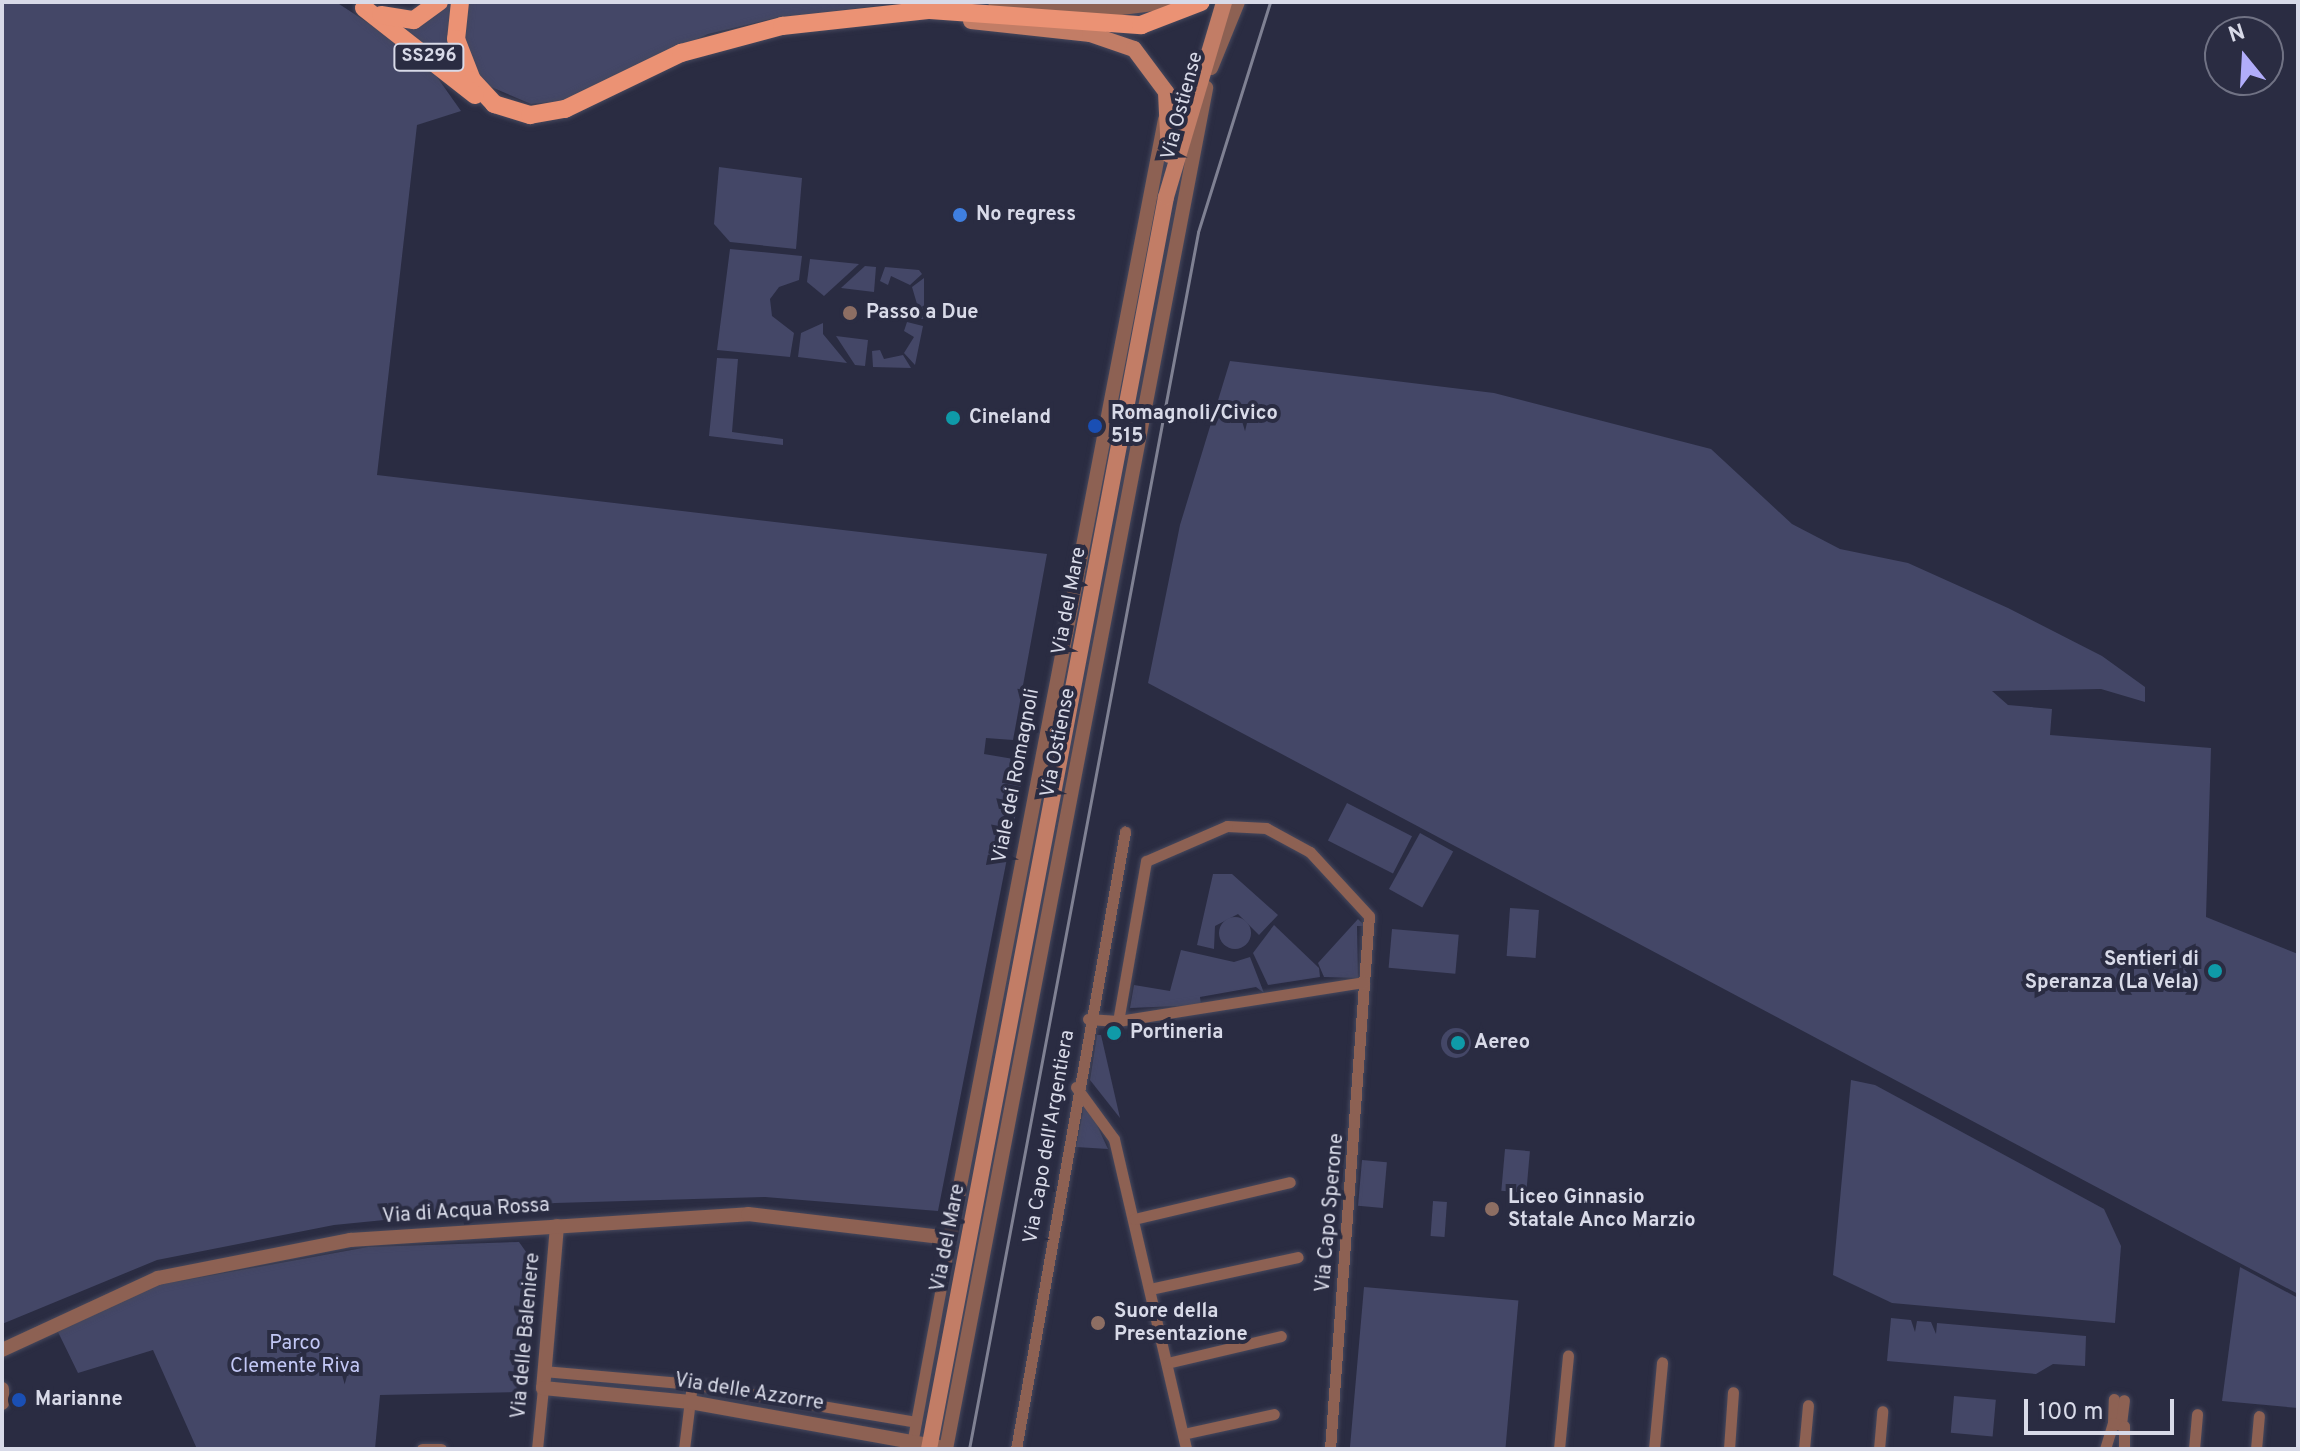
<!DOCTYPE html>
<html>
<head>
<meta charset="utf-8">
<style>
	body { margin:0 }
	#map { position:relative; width:2300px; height:1451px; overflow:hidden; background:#2a2c42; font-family:Overpass,sans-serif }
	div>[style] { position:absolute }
	.green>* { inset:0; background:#444767; transform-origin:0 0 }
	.round { border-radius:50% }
	.roads { filter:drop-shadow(0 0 2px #46485d) drop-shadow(0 0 2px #46485d) }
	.minor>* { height:11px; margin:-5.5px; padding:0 5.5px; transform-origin:5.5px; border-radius:5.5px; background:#8d6153 }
	.tertiary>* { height:14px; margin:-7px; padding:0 7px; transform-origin:7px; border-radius:7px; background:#8d6153 }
	.secondary>* { height:16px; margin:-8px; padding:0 8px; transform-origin:8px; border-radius:8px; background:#c27d66 }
	.primary>* { height:18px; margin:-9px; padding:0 9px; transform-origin:9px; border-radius:9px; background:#eb9274 }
	.rail>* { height:3px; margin:-1.5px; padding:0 1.5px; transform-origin:1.5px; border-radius:1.5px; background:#7f8193 }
	.dots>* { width:22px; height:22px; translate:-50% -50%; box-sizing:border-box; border:4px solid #2a2c42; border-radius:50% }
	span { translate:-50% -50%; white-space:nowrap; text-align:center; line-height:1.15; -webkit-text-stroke:8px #2a2c42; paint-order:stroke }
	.shield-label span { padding:2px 6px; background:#2a2c42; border:2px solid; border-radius:6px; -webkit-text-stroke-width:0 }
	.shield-label { font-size:18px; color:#d8dae8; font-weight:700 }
	.street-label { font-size:20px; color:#d8dae8 }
	.poi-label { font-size:20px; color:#d8dae8; font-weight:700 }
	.left { translate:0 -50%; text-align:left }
	.right { translate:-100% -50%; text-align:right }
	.park-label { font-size:20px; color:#c2c7f5 }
	.frame { position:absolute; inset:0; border:4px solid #d8dae8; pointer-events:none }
	.north { position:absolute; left:2204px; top:16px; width:80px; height:80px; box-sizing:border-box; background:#2a2c42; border:2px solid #707284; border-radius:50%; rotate:342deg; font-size:22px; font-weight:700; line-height:32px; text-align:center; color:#d8dae8 }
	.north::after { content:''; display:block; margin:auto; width:28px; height:36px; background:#b1adfa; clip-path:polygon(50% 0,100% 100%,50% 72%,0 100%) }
	.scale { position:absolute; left:2024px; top:1399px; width:150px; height:36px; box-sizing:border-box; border:4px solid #d8dae8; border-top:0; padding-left:10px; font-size:24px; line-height:28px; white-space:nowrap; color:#d8dae8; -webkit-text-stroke:6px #2a2c42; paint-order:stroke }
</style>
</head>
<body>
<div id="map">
	<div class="green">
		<div style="clip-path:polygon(2px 2px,336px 2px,425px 60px,461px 111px,417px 125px,377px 475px,1047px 554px,1013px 740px,986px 738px,984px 754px,1026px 761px,938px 1211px,765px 1197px,555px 1203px,334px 1225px,157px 1260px,2px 1324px)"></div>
		<div style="clip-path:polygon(444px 2px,456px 2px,470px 80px,398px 24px)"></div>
		<div style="clip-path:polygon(467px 2px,963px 2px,1031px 9px,893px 4px,775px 18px,708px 34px,562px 101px,531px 104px,482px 83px,465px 54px)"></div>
		<div style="clip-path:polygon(719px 167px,802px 178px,796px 249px,730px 242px,714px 224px)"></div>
		<div style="clip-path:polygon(730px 249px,802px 256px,799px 280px,779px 287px,770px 299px,772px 316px,794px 333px,790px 357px,717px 350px)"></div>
		<div style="clip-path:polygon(810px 259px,859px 264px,824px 296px,807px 282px)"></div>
		<div style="clip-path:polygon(865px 266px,876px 267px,874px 292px,841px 288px)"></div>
		<div style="clip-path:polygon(885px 267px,919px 270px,922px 274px,910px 285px,891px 276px,888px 285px,880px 281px)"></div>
		<div style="clip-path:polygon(924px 278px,924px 319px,908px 319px,907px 308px,917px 304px,912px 287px)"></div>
		<div style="clip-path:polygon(907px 322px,923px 326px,915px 365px,904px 353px,914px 337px,904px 331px)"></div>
		<div style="clip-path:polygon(823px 323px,823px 334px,847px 363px,798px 357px,801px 333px)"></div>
		<div style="clip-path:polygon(836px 336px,868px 340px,865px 366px,855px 365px)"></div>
		<div style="clip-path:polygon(880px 350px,884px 359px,903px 355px,911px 368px,873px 367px,872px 351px)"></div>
		<div style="clip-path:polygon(717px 358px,738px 359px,732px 432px,783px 439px,783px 445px,709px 436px)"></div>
		<div style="clip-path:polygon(1230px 361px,1494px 393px,1711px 449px,1792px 524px,1840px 549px,1908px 563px,2008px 608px,2102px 656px,2145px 687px,2145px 702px,2101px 689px,1992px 691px,2008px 705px,2052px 709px,2050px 735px,2211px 748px,2206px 917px,2298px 954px,2298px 1294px,1148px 683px,1180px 525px)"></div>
		<div style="left:1347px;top:803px;width:73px;height:42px;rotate:27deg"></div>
		<div style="left:1420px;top:833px;width:38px;height:64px;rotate:29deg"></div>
		<div style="clip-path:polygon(1213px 874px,1232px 874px,1278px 915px,1259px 935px,1238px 914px,1215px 926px,1214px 949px,1197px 945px)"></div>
		<div style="left:1510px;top:908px;width:29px;height:48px;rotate:4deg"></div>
		<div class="round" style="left:1219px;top:917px;width:32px;height:32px"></div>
		<div style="clip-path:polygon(1358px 919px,1365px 926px,1357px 926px,1358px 978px,1324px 977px,1318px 963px)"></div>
		<div style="clip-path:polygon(1274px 925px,1319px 968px,1320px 977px,1268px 985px,1253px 953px)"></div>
		<div style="left:1392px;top:929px;width:67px;height:39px;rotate:5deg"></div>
		<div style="clip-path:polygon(1181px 950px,1234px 962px,1250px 957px,1264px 993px,1256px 987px,1200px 997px,1201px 1005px,1130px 1008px,1134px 985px,1170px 991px)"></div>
		<div class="round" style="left:1441px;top:1028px;width:30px;height:30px"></div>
		<div style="clip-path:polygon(1097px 1035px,1101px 1035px,1120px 1118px,1090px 1080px)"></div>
		<div style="clip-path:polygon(1851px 1080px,1875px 1085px,2104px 1209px,2121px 1246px,2115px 1323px,1892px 1303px,1833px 1275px)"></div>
		<div style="clip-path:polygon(1084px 1107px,1090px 1110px,1108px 1149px,1076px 1147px)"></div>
		<div style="left:1505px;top:1149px;width:25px;height:42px;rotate:5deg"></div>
		<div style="left:1362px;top:1160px;width:25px;height:46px;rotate:5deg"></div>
		<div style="left:1433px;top:1201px;width:14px;height:35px;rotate:4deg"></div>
		<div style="clip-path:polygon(519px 1242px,534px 1263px,522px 1392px,380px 1395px,375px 1449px,197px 1449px,153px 1350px,78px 1373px,58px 1332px,153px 1286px,368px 1247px)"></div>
		<div style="clip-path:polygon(2240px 1267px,2298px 1298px,2298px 1408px,2222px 1401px)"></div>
		<div style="left:1364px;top:1287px;width:155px;height:163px;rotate:5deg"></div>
		<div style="clip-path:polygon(1891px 1318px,1911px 1320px,1915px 1332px,1917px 1321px,1931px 1322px,1936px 1334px,1937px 1323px,2086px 1336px,2085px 1366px,2053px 1364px,2036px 1374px,1887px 1361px)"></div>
		<div style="left:1954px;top:1396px;width:42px;height:37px;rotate:5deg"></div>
	</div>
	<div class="roads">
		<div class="minor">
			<div style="left:1088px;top:1019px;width:30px;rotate:4deg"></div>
			<div style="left:1076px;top:1087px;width:64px;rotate:53.8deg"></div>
			<div style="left:1114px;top:1139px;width:318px;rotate:76.9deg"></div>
			<div style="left:1134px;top:1219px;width:160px;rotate:-13.3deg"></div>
			<div style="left:1150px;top:1289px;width:151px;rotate:-12.2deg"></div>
			<div style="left:1167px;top:1363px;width:117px;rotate:-13.3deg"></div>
			<div style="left:543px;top:1371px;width:150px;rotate:5deg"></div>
			<div style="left:692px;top:1384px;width:227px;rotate:9.6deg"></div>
			<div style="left:2113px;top:1423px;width:24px;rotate:-88deg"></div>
			<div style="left:2121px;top:1424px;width:24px;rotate:-83deg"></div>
			<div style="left:1183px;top:1434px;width:93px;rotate:-12.4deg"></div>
			<div style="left:422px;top:1449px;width:19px"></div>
			<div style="left:537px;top:1449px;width:61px;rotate:-84.4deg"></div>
			<div style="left:684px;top:1449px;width:65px;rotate:-83deg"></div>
			<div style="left:911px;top:1449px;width:215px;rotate:-79.5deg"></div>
			<div style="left:1016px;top:1449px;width:627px;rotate:-79.98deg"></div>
			<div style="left:1330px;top:1449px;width:534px;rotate:-85.82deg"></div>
			<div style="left:1369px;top:916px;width:87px;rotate:-132.7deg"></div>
			<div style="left:1310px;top:852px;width:50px;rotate:-151.4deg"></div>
			<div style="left:1266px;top:828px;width:39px;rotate:-177deg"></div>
			<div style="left:1227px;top:826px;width:88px;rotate:156.6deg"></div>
			<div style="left:1146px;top:861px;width:162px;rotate:99.9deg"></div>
			<div style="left:1118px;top:1021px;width:249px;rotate:-9deg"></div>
			<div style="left:1559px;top:1449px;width:94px;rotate:-84.5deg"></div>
			<div style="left:1654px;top:1449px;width:87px;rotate:-84.7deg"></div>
			<div style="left:1729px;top:1449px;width:57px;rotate:-86deg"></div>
			<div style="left:1804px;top:1449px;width:44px;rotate:-84.8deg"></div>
			<div style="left:1879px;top:1449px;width:38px;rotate:-85deg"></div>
			<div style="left:2105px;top:1449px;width:27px;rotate:-73deg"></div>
			<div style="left:2113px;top:1423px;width:11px;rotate:15deg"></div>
			<div style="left:2124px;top:1426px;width:23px;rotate:90deg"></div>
			<div style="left:2194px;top:1449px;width:35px;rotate:-85deg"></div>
			<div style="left:2256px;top:1449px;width:33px;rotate:-85deg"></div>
		</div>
		<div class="tertiary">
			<div style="left:995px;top:2px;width:118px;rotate:3.4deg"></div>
			<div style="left:1113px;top:9px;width:57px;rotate:-7deg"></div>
			<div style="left:1211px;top:68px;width:71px;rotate:-67.8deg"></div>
			<div style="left:557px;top:1226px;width:163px;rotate:94.9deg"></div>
			<div style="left:543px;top:1388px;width:148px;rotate:5.4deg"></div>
			<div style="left:690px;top:1402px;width:253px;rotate:10.2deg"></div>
			<div style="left:2px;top:1350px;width:172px;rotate:-24.8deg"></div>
			<div style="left:158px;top:1278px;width:196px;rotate:-11.2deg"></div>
			<div style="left:350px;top:1240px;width:399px;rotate:-3.7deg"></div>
			<div style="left:748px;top:1214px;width:203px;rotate:6.8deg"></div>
			<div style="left:950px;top:1238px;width:1139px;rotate:-79.12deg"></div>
			<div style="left:2px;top:1389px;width:14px;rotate:90deg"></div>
			<div style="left:946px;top:1449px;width:1386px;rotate:-79.18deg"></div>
		</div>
		<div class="secondary">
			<div style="left:971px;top:21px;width:120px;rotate:6.2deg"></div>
			<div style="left:1090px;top:34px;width:46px;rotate:18.8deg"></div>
			<div style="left:1134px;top:49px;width:54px;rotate:53.3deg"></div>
			<div style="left:1166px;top:92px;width:63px;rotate:87.3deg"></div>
			<div style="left:929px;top:1449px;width:1274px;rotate:-79.28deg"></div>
			<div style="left:1166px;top:197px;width:203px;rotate:-73.4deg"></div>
		</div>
		<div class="primary">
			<div style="left:460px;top:2px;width:37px;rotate:96deg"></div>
			<div style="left:456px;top:39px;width:44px;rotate:68.7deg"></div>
			<div style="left:472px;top:80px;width:33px;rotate:47deg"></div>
			<div style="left:494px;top:104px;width:38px;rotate:17deg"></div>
			<div style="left:530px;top:115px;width:36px;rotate:-10deg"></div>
			<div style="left:565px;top:109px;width:129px;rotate:-25.8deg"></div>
			<div style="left:681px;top:53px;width:105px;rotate:-15deg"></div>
			<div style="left:782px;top:26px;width:149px;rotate:-6.2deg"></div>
			<div style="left:930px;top:10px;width:212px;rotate:4.1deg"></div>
			<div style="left:1141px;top:25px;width:64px;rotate:-21deg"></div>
			<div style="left:364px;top:8px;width:141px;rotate:38.1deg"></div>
			<div style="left:381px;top:15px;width:33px;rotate:9deg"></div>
			<div style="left:414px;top:20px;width:31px;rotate:-36deg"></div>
		</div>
	</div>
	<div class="rail">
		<div style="left:969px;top:1449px;width:1238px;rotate:-79.34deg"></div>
		<div style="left:1198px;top:232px;width:241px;rotate:-72.6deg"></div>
	</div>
	<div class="dots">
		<div style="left:960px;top:215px;background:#3f7fe0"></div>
		<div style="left:850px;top:313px;background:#8d6e63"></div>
		<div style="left:953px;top:418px;background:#0f9aa8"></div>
		<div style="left:1095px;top:426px;background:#1a4fb4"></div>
		<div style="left:2215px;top:971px;background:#0f9aa8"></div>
		<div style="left:1114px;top:1033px;background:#0f9aa8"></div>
		<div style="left:1458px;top:1043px;background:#0f9aa8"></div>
		<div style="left:1492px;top:1209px;background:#8d6e63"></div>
		<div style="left:1098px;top:1323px;background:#8d6e63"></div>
		<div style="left:19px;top:1400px;background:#1a4fb4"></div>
	</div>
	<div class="shield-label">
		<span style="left:429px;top:57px">SS296</span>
	</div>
	<div class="street-label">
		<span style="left:1183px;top:106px;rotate:-75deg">Via Ostiense</span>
		<span style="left:1070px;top:601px;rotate:-79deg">Via del Mare</span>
		<span style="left:1059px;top:743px;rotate:-79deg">Via Ostiense</span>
		<span style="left:1017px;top:776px;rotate:-79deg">Viale dei Romagnoli</span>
		<span style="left:1050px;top:1137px;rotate:-80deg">Via Capo dell'Argentiera</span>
		<span style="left:466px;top:1212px;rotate:-4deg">Via di Acqua Rossa</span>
		<span style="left:1331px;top:1213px;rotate:-85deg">Via Capo Sperone</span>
		<span style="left:949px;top:1238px;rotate:-79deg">Via del Mare</span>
		<span style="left:527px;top:1336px;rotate:-85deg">Via delle Baleniere</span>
		<span style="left:749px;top:1393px;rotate:9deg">Via delle Azzorre</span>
	</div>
	<div class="poi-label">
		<span class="left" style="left:976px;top:215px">No regress</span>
		<span class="left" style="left:866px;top:313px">Passo a Due</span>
		<span class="left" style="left:1111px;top:426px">Romagnoli/Civico<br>515</span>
		<span class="left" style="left:969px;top:418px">Cineland</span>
		<span class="right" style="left:2199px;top:972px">Sentieri di<br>Speranza (La Vela)</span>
		<span class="left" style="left:1130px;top:1033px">Portineria</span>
		<span class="left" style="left:1474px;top:1043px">Aereo</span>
		<span class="left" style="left:1508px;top:1210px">Liceo Ginnasio<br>Statale Anco Marzio</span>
		<span class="left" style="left:1114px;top:1324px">Suore della<br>Presentazione</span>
		<span class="left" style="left:35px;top:1400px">Marianne</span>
	</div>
	<div class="park-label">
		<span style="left:295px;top:1356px">Parco<br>Clemente Riva</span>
	</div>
	<div class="frame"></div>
	<div class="north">N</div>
	<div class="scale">100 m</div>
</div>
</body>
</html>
